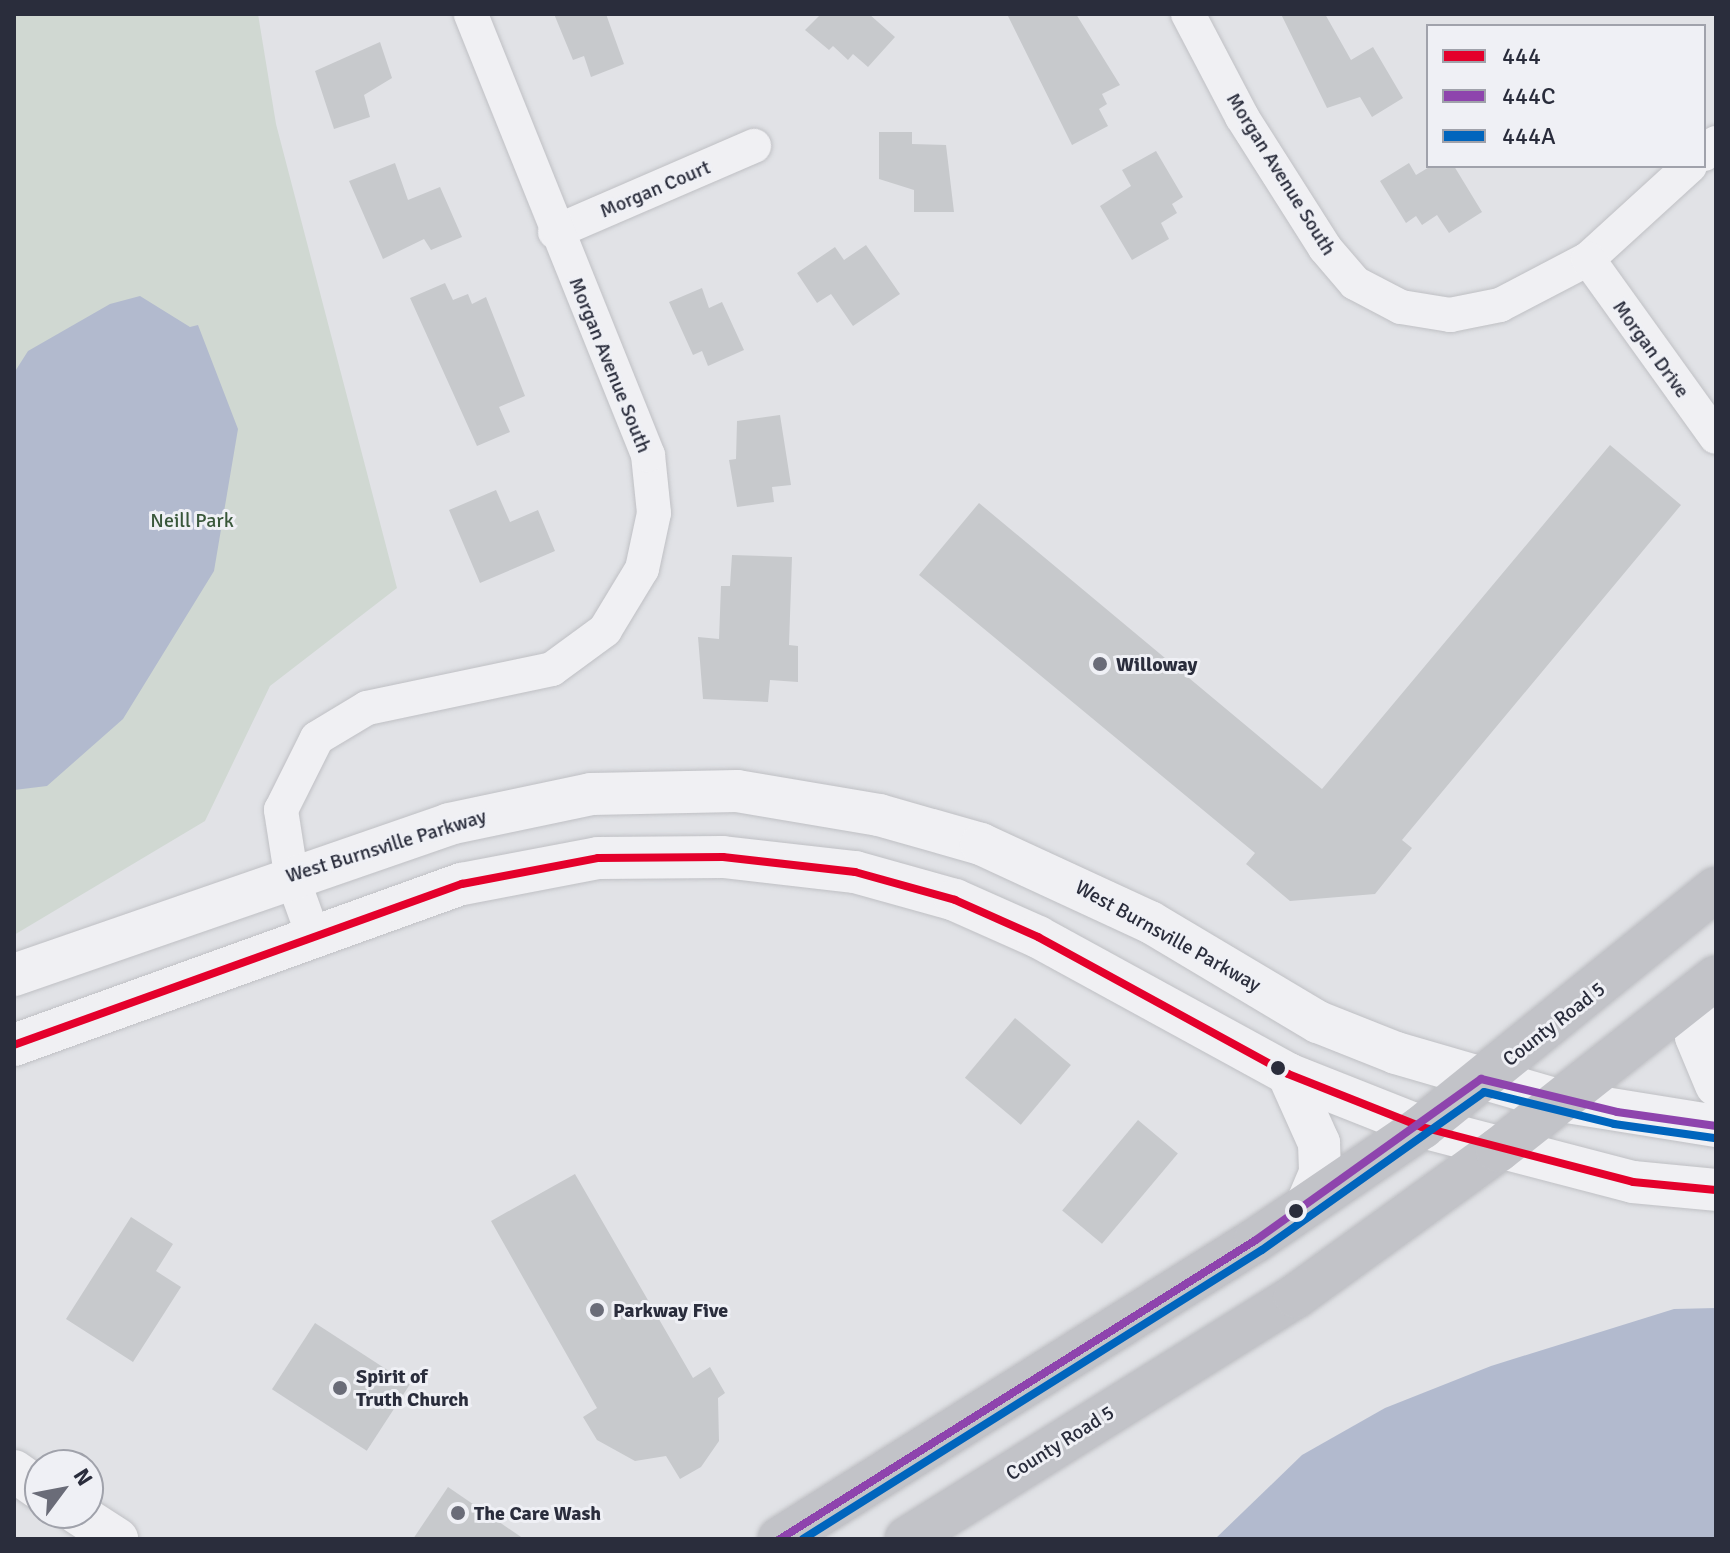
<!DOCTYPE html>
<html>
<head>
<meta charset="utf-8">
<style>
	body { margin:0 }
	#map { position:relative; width:1730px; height:1553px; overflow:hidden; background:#e1e2e6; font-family:Signika,sans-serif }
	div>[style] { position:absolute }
	.green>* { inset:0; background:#d0d8d2 }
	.water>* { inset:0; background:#b2bace }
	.building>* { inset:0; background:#c7c9cc; transform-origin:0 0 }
	.roads { filter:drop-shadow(0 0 2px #bfc0c4) drop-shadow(0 0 2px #bfc0c4) }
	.minor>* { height:34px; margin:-17px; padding:0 17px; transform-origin:17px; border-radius:17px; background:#f0f0f3 }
	.tertiary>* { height:42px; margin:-21px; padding:0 21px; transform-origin:21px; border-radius:21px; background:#f0f0f3 }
	.secondary>* { height:44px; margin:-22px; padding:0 22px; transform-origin:22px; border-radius:22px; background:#c2c3c8 }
	.bus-1>* { height:8px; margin:-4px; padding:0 4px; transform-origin:4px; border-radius:4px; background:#e4002b }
	.bus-2>* { height:8px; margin:-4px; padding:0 4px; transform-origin:4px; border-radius:4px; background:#8e44ad }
	.bus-3>* { height:8px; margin:-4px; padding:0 4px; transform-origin:4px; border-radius:4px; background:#0065bd }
	.dots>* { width:22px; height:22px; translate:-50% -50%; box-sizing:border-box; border:4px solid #eff0f5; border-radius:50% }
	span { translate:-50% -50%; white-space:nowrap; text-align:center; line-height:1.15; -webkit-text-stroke:6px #eff0f5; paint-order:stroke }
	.street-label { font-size:20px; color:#2a2d3c }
	.park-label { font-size:20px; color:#39573a }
	.poi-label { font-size:20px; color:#2a2d3c; font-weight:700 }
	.left { translate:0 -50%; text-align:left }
	.frame { position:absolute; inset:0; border:16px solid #2a2d3c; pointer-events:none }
	.legend { position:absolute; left:1426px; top:24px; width:280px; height:144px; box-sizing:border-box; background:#eff0f5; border:2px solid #a0a2ab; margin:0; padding:10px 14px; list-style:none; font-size:24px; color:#2a2d3c }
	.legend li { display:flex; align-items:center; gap:16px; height:40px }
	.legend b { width:40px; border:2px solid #a0a2ab }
	.north { position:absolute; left:24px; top:1449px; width:80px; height:80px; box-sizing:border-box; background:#eff0f5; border:2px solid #a0a2ab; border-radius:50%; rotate:58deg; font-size:22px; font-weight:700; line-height:32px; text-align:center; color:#2a2d3c }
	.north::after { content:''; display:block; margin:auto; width:28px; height:36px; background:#6a6c78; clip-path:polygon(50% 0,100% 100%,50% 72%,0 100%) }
</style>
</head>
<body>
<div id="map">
	<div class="green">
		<div style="clip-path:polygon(14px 14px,258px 14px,276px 124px,397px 588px,270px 686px,205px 821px,14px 935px)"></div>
	</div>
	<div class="water">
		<div style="clip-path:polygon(140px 296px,190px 327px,198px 325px,238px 429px,214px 571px,123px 719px,47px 786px,14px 790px,14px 373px,28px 351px,110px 304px)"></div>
		<div style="clip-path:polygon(1716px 1308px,1716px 1539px,1215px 1539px,1302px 1455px,1385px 1408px,1491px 1366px,1674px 1309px)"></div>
	</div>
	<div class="building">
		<div style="clip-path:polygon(554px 14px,606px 14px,624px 64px,591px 77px,584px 56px,573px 60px)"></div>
		<div style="clip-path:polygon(821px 14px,869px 14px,895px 37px,868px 67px,853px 54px,848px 60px,833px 46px,829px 50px,805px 30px)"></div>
		<div style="clip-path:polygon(1007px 14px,1076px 14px,1120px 85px,1102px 94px,1107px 104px,1099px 109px,1108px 126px,1072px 145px)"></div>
		<div style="clip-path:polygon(1281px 14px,1325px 14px,1351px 60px,1373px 47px,1403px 98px,1372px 117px,1360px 97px,1327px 108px)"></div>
		<div style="clip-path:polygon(380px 42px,392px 78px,364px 95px,370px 117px,334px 129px,315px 71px)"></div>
		<div style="clip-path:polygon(879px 132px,912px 132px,912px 144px,946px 145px,954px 212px,914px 212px,914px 190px,879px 179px)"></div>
		<div style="clip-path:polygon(1156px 151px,1183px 197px,1172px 204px,1177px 213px,1161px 223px,1169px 239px,1132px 260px,1100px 206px,1131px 186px,1122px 170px)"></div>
		<div style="clip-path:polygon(395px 163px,408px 200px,440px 187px,462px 237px,431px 250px,424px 239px,383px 259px,349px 181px)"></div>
		<div style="clip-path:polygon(1409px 163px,1416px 175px,1431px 166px,1454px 166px,1482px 212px,1449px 233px,1437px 215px,1422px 225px,1416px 216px,1406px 223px,1380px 181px)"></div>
		<div style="clip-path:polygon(866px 245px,900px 294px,853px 326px,831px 294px,817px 303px,797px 273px,835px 247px,844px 260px)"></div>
		<div style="clip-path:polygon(445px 283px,453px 300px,468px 294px,472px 304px,486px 297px,525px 396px,499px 407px,510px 432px,477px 446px,410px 298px)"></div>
		<div style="clip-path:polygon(702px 288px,709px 308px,722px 302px,744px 350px,708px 366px,702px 351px,693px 355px,669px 302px)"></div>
		<div style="clip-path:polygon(780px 415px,791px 485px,772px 487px,774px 502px,737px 507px,729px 460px,736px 459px,737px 421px)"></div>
		<div style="clip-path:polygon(1610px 445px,1681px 505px,1402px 840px,1412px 848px,1375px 894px,1290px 901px,1246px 864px,1255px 853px,919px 575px,979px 503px,1322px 789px)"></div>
		<div style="clip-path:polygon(496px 490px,510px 522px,538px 510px,555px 551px,480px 583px,449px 510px)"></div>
		<div style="clip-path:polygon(732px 555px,792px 557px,789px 645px,798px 646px,798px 682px,770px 680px,768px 702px,703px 699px,698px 637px,719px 639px,721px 586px,730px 586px)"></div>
		<div style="left:1015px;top:1018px;width:73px;height:78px;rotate:40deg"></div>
		<div style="left:1138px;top:1120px;width:52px;height:118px;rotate:40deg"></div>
		<div style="clip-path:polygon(575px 1174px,693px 1378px,710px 1367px,725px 1393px,718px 1398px,719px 1441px,701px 1467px,680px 1479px,666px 1456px,635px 1461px,597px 1440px,583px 1417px,597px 1408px,491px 1221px)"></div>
		<div style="clip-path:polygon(131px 1217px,173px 1244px,156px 1271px,181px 1287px,133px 1362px,66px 1319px)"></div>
		<div style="left:315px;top:1323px;width:113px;height:79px;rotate:33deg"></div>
		<div style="clip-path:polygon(448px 1487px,524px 1539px,413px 1539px)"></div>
	</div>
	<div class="roads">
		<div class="minor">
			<div style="left:1188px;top:14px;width:116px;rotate:62.3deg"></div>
			<div style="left:1242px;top:117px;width:155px;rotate:57.6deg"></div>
			<div style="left:1325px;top:248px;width:46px;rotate:49.4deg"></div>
			<div style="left:1355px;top:283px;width:52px;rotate:27.6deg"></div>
			<div style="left:1401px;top:307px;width:50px;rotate:9.3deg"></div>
			<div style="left:1450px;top:315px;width:51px;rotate:-11.3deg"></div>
			<div style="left:1500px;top:305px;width:99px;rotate:-27.6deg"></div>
			<div style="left:1588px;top:259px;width:138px;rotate:-42.4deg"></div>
			<div style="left:1704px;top:154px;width:16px;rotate:-43deg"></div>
			<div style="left:555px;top:232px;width:217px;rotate:-23.4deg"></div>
			<div style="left:1588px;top:259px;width:219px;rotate:54.3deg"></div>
			<div style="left:314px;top:938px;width:68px;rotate:-109.8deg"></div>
			<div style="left:291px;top:874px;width:65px;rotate:-98.9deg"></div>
			<div style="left:281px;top:810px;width:80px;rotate:-63.4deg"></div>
			<div style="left:317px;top:738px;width:58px;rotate:-31deg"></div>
			<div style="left:367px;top:708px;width:189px;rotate:-11.9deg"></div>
			<div style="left:552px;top:669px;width:66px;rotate:-36.3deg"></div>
			<div style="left:605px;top:630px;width:71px;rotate:-58.8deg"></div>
			<div style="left:642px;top:569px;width:57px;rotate:-77.9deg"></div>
			<div style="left:654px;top:513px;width:58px;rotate:-95.9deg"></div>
			<div style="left:648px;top:455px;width:475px;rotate:-111.9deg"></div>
		</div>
		<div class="tertiary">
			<div style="left:14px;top:975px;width:460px;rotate:-19.1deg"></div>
			<div style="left:449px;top:824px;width:145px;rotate:-11.9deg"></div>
			<div style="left:591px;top:794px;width:146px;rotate:-1.2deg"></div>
			<div style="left:737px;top:791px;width:144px;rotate:9.6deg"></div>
			<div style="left:879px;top:815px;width:106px;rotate:15.9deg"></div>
			<div style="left:981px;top:844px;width:186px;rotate:24.8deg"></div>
			<div style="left:1150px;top:922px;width:196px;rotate:30.8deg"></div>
			<div style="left:1318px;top:1022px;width:84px;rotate:21.7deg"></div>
			<div style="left:1396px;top:1053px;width:172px;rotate:16.2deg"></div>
			<div style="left:1561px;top:1101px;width:157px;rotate:9.2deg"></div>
			<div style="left:1716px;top:981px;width:59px;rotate:109.7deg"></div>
			<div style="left:1696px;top:1037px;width:52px;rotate:67.4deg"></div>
			<div style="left:14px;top:1045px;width:476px;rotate:-19.8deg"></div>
			<div style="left:462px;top:884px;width:138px;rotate:-10.8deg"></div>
			<div style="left:598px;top:858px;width:125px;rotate:-0.5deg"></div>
			<div style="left:723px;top:857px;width:133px;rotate:6.5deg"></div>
			<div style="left:855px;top:872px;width:104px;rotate:15.6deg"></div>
			<div style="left:955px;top:900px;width:91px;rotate:24deg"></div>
			<div style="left:1038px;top:937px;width:285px;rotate:28.7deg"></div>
			<div style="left:1288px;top:1074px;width:144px;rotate:21.6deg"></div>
			<div style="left:1422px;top:1127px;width:218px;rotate:14.6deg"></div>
			<div style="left:1633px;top:1182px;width:83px;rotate:5.5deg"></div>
			<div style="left:1288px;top:1074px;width:76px;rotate:65.8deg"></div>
			<div style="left:1319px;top:1143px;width:30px;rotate:88deg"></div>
			<div style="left:1320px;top:1173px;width:36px;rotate:113deg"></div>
			<div style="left:14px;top:1471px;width:32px;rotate:35deg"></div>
			<div style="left:77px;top:1513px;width:48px;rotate:33deg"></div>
		</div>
		<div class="secondary">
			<div style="left:780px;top:1539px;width:562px;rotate:-32.14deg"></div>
			<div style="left:1256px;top:1240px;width:201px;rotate:-34.2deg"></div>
			<div style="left:1422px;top:1127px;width:378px;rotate:-39deg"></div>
			<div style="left:907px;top:1539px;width:459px;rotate:-32deg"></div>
			<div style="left:1296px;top:1296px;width:249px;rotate:-35.9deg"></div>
			<div style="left:1498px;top:1150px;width:278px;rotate:-38.3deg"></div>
		</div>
	</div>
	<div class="bus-1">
		<div style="left:14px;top:1045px;width:476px;rotate:-19.8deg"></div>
		<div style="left:462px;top:884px;width:138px;rotate:-10.8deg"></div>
		<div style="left:598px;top:858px;width:125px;rotate:-0.5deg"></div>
		<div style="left:723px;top:857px;width:133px;rotate:6.5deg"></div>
		<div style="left:855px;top:872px;width:104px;rotate:15.6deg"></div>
		<div style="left:955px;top:900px;width:91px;rotate:24deg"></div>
		<div style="left:1038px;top:937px;width:285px;rotate:28.7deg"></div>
		<div style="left:1288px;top:1074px;width:144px;rotate:21.6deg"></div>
		<div style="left:1422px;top:1127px;width:218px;rotate:14.6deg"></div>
		<div style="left:1633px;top:1182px;width:83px;rotate:5.5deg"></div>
	</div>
	<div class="bus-2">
		<div style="left:780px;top:1539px;width:562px;rotate:-32.14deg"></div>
		<div style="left:1256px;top:1240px;width:277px;rotate:-35.6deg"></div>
		<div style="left:1481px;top:1079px;width:140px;rotate:13.6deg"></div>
		<div style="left:1617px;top:1112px;width:100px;rotate:8deg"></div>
	</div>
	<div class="bus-3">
		<div style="left:803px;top:1539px;width:542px;rotate:-32.2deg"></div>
		<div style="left:1262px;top:1250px;width:272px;rotate:-35.4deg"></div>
		<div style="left:1484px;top:1092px;width:134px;rotate:13.8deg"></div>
		<div style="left:1614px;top:1124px;width:101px;rotate:8deg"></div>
	</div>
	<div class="dots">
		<div style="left:1100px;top:664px;background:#6a6c78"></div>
		<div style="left:1278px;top:1068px;background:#2a2d3c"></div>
		<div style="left:1296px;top:1211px;background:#2a2d3c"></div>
		<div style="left:597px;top:1310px;background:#6a6c78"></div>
		<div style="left:340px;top:1388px;background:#6a6c78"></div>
		<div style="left:458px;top:1513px;background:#6a6c78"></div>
	</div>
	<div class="street-label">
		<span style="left:1281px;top:174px;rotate:58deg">Morgan Avenue South</span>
		<span style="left:655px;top:189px;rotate:-23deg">Morgan Court</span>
		<span style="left:1651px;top:349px;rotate:54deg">Morgan Drive</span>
		<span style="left:610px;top:365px;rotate:68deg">Morgan Avenue South</span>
		<span style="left:386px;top:846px;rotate:-17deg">West Burnsville Parkway</span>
		<span style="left:1168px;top:936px;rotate:29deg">West Burnsville Parkway</span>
		<span style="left:1554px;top:1024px;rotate:-38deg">County Road 5</span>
		<span style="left:1060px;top:1443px;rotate:-32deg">County Road 5</span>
	</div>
	<div class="park-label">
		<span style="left:192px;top:520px">Neill Park</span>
	</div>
	<div class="poi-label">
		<span class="left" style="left:1116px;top:664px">Willoway</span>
		<span class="left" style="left:613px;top:1310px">Parkway Five</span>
		<span class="left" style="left:356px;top:1388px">Spirit of<br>Truth Church</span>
		<span class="left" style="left:474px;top:1513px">The Care Wash</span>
	</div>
	<div class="frame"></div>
	<ul class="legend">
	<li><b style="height:10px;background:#e4002b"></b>444</li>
	<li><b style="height:10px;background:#8e44ad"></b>444C</li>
	<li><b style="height:10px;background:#0065bd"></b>444A</li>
	</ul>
	<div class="north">N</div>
</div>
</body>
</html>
